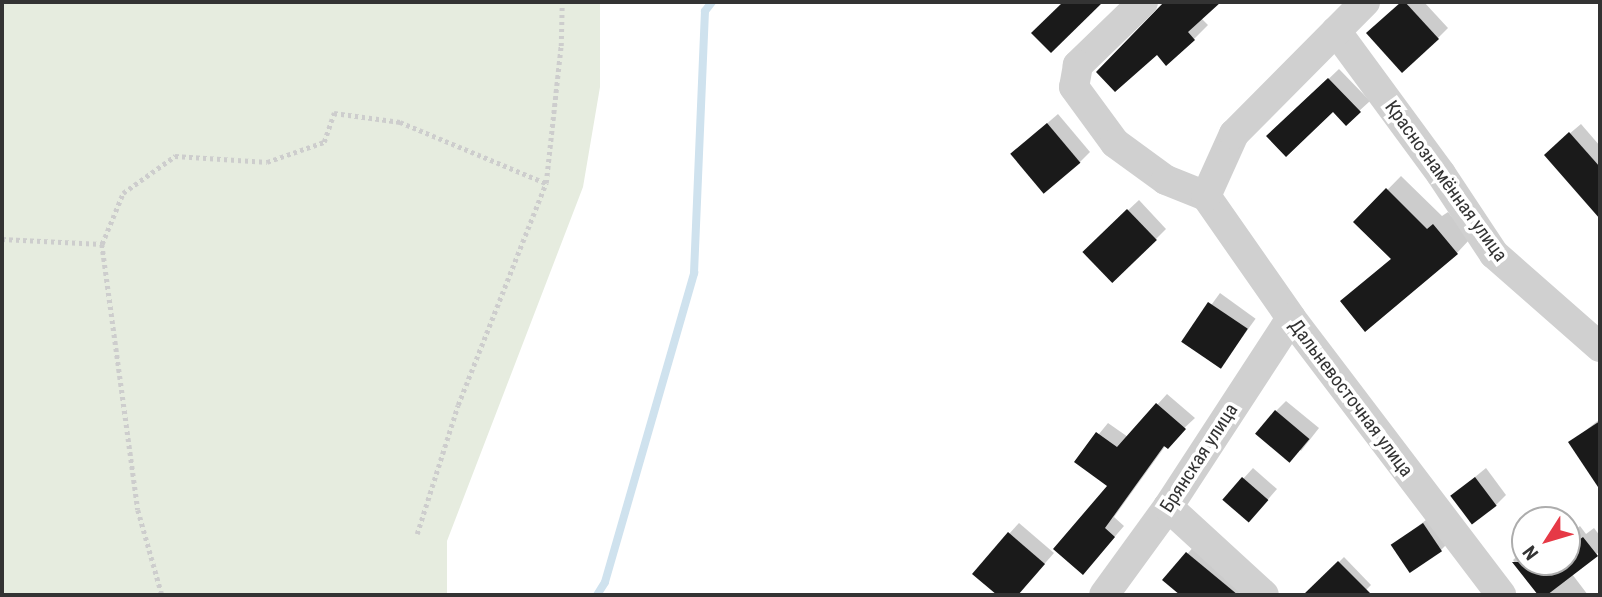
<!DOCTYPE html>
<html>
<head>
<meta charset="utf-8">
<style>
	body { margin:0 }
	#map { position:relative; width:1602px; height:597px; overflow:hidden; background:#fff; font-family:"Roboto Condensed",sans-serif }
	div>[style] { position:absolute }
	.green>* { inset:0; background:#e6ecdf }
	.shadow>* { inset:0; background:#0003; transform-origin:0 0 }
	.stream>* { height:8px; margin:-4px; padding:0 4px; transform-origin:4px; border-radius:4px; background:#cfe2ee }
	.building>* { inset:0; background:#1a1a1a; transform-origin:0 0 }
	.path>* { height:4.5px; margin-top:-2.25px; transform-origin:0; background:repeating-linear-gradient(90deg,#cdcdcd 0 3.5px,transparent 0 7px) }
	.minor>* { height:30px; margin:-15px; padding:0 15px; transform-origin:15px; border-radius:15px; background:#d0d0d0 }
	span { translate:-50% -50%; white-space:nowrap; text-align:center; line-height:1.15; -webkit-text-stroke:7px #fff; paint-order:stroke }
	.street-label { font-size:19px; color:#333 }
	.frame { position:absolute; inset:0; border:4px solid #333; pointer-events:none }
	.north { position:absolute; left:1511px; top:506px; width:70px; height:70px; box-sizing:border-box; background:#fff; border:2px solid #adadad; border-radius:50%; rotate:233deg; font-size:19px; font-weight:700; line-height:28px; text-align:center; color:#333 }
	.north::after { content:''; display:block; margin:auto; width:24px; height:32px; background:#e63946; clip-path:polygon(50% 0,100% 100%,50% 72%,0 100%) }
</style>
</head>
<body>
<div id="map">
	<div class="green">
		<div style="clip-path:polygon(2px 2px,600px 2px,600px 87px,583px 187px,447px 541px,447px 595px,2px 595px)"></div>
	</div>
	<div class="shadow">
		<div style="clip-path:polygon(1166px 2px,1218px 2px,1201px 18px,1208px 25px,1194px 39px,1157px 14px)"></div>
		<div style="clip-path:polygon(1403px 2px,1424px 2px,1448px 28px,1438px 38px,1379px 23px)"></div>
		<div style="clip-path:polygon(1339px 69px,1370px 101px,1346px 123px,1333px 110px,1279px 126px)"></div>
		<div style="clip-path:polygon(1058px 114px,1090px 152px,1080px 162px,1023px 144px)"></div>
		<div style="clip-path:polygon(1581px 124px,1600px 146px,1598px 214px,1556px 145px)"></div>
		<div style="clip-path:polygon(1401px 176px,1442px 216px,1448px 212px,1470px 239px,1457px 253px,1342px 301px,1392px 258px,1356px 222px)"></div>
		<div style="clip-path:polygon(1139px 200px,1166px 229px,1156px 239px,1094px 242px)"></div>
		<div style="left:1220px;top:293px;width:44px;height:61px;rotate:36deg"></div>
		<div style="clip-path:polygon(1167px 394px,1195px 418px,1166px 445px,1114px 517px,1124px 526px,1093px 562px,1110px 486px,1076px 462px,1108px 423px,1128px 437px)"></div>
		<div style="clip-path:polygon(1286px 401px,1319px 428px,1301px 451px,1276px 411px)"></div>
		<div style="clip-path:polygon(1600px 419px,1600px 479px,1597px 481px,1571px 442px)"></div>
		<div style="clip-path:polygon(1253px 468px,1277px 489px,1258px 511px,1243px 479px)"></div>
		<div style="clip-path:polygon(1486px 468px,1506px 495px,1496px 505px,1453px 495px)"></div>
		<div style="clip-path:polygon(1434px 514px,1451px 540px,1441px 550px,1393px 545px)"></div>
		<div style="clip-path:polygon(1019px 523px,1054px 553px,1017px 595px,999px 595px,974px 573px)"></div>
		<div style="clip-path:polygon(1580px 526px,1586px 534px,1594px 528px,1600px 536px,1600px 551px,1572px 574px,1588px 595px,1539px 595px,1513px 560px,1525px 549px,1525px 562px,1567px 562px,1567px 536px)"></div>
		<div style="clip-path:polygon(1197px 543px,1246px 584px,1237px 595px,1183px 595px,1164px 580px)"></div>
		<div style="clip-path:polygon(1344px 557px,1371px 585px,1361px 595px,1316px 595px,1311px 590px)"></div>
	</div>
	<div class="stream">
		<div style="left:597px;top:595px;width:15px;rotate:-58deg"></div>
		<div style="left:605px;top:582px;width:322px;rotate:-73.9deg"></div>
		<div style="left:694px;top:273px;width:262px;rotate:-87.6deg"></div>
		<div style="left:705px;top:11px;width:11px;rotate:-52deg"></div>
	</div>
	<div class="building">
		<div style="clip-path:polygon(1063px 2px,1103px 2px,1051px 53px,1031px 33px)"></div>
		<div style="clip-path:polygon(1164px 2px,1221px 2px,1188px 32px,1195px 40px,1166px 66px,1157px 55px,1115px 92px,1096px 72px)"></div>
		<div style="clip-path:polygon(1401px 2px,1405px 2px,1439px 39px,1402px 73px,1366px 33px)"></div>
		<div style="clip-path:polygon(1328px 78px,1361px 112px,1346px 126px,1333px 112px,1286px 157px,1266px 136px)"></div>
		<div style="left:1047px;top:123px;width:52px;height:48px;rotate:50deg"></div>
		<div style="clip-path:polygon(1569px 132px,1600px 167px,1600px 219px,1544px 155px)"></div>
		<div style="clip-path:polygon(1386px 188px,1427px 229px,1433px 224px,1458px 254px,1365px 332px,1340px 301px,1391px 259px,1353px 222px)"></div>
		<div style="left:1127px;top:209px;width:43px;height:62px;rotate:46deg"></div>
		<div style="left:1208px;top:302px;width:48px;height:48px;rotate:34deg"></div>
		<div style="clip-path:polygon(1156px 403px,1186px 429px,1168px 449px,1164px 446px,1105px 528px,1115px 537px,1083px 575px,1053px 549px,1107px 486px,1074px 462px,1096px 432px,1117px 447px)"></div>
		<div style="left:1275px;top:410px;width:45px;height:31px;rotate:40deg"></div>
		<div style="clip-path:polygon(1600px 421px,1600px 490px,1568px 442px)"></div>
		<div style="left:1242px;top:477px;width:35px;height:30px;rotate:41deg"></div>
		<div style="left:1475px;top:477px;width:36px;height:31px;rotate:53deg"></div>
		<div style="left:1423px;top:523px;width:34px;height:39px;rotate:56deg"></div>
		<div style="clip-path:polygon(1008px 532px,1045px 564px,1018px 595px,997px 595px,972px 574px)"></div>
		<div style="clip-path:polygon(1583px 537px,1598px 556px,1547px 595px,1538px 595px,1512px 562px,1567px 562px,1567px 549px)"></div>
		<div style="clip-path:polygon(1186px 552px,1238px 595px,1180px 595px,1162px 580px)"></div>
		<div style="clip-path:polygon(1338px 561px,1372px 595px,1303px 595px)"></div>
	</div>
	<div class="path">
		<div style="left:2px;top:239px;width:100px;rotate:2.9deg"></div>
		<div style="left:102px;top:244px;width:268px;rotate:82.3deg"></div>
		<div style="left:138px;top:510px;width:88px;rotate:74.2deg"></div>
		<div style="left:102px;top:244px;width:55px;rotate:-67.6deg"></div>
		<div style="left:123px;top:193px;width:64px;rotate:-35.4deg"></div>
		<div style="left:175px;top:156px;width:92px;rotate:3.7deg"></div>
		<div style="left:267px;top:162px;width:60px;rotate:-19.3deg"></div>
		<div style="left:324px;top:142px;width:31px;rotate:-71deg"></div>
		<div style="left:334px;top:113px;width:67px;rotate:7.8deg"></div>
		<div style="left:400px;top:122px;width:158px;rotate:22.7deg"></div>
		<div style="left:417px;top:534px;width:135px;rotate:-72.4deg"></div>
		<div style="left:458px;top:405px;width:239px;rotate:-68.4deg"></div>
		<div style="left:546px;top:183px;width:138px;rotate:-83.8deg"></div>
		<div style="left:561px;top:46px;width:44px;rotate:-88.7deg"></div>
	</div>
	<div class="minor">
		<div style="left:1143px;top:2px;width:91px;rotate:135.9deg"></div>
		<div style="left:1078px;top:65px;width:22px;rotate:100deg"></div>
		<div style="left:1074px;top:87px;width:69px;rotate:53.8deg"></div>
		<div style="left:1115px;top:143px;width:63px;rotate:36deg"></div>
		<div style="left:1166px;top:180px;width:43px;rotate:21.8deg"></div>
		<div style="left:1336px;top:31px;width:177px;rotate:53.7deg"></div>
		<div style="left:1441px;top:174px;width:96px;rotate:56.5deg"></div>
		<div style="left:1494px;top:254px;width:141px;rotate:41.3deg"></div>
		<div style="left:1206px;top:196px;width:149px;rotate:55.1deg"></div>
		<div style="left:1291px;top:318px;width:348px;rotate:52.8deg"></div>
		<div style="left:1206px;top:196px;width:68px;rotate:-65.7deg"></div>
		<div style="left:1234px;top:134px;width:186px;rotate:-45.2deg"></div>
		<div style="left:1168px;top:507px;width:130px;rotate:42.5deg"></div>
		<div style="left:1104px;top:595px;width:109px;rotate:-54deg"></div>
		<div style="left:1168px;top:507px;width:225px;rotate:-56.9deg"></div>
	</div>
	<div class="street-label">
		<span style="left:1446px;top:181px;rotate:54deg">Краснознамённая улица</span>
		<span style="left:1351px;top:398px;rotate:53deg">Дальневосточная улица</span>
		<span style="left:1199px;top:458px;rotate:-57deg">Брянская улица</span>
	</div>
	<div class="frame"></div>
	<div class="north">N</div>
</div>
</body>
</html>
